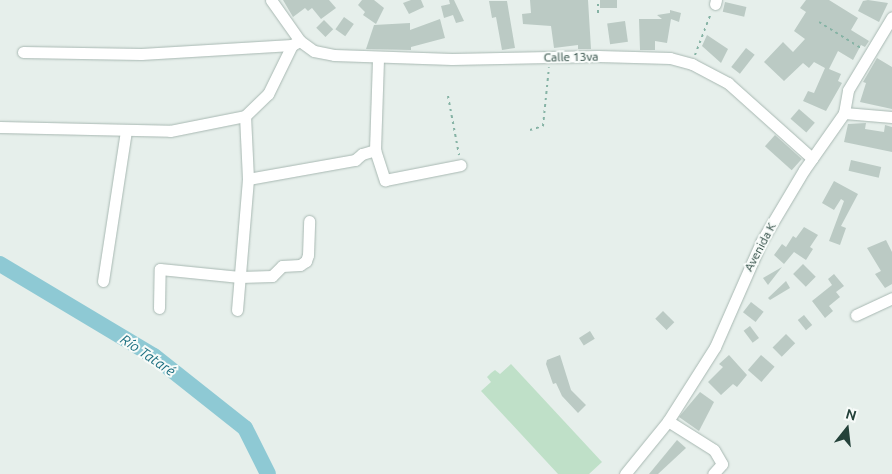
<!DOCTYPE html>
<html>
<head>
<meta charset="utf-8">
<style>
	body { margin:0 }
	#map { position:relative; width:892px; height:474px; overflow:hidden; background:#e6efeb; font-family:Ubuntu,sans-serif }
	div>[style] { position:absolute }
	.green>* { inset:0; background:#bfe0c8 }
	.river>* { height:16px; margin:-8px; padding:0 8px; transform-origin:8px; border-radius:8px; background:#8ec9d4 }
	.building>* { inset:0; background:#bbcac4; transform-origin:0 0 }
	.path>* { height:2px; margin-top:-1px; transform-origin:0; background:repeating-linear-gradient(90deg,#86b3a5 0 2.5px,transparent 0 6.5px) }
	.roads { filter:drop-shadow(0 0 1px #a8b8b2) drop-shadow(0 0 1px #a8b8b2) }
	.street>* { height:11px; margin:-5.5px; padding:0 5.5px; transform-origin:5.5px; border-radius:5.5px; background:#fff }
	span { translate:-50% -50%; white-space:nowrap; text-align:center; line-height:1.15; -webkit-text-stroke:4px #f7fbf9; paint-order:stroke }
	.street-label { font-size:12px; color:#24423a }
	.water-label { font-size:14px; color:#1c6f80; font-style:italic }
	.north { position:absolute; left:822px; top:404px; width:50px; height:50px; -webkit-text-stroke:4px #f7fbf9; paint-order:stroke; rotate:16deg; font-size:14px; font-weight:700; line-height:20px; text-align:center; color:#24423a }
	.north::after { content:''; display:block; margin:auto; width:18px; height:22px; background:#24423a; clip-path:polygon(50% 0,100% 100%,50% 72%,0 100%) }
</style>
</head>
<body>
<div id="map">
	<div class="green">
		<div style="clip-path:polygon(511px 364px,602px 462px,589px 474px,558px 474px,481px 391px,491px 382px,487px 377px,491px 373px,495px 370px,500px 374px)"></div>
	</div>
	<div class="river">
		<div style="left:0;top:264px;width:179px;rotate:30.9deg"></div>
		<div style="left:154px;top:356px;width:116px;rotate:38.4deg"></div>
		<div style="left:245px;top:428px;width:51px;rotate:63.4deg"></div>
	</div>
	<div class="building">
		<div style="clip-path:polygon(283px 0,329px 0,336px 8px,321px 19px,312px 8px,308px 11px,305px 8px,293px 17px)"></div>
		<div style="clip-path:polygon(362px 0,374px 0,384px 8px,376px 24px,363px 15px,365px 12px,358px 5px)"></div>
		<div style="clip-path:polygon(411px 0,421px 0,424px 7px,409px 14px,403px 3px)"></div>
		<div style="clip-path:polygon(449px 0,454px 0,464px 21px,456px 23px,453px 15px,444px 18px,441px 6px,450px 4px)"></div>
		<div style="clip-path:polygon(530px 0,588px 0,591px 49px,578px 49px,578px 45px,554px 48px,551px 26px,523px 24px,522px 14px,531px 13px)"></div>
		<div style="left:600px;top:0;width:17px;height:8px"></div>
		<div style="clip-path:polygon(806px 0,829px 0,858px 18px,851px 30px,869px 41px,865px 47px,861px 45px,853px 60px,838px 51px,829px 69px,841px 74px,838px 81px,842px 83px,826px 111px,803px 101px,808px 91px,814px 93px,825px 68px,814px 62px,809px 68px,803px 63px,784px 81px,764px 62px,783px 42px,793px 52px,805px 39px,794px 31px,806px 12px,800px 8px)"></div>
		<div style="clip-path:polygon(868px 0,888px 3px,879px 22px,858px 11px,863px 1px)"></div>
		<div style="clip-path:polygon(489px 1px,507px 1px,515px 48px,502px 50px,496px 17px,492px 18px)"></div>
		<div style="left:725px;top:2px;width:22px;height:10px;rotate:13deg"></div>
		<div style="clip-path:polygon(670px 10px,681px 13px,679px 22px,671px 19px,667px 43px,655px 41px,655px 50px,640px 50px,639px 19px,662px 19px,657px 15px,670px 13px)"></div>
		<div style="left:344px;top:17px;width:12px;height:15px;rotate:35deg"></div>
		<div style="clip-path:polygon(440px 19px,445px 38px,411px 47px,411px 50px,366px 49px,374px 25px,410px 23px,410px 30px)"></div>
		<div style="left:324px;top:20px;width:13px;height:11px;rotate:45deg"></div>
		<div style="left:625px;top:21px;width:21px;height:18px;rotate:82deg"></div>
		<div style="clip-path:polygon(707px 35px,728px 49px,721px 63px,702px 46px)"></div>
		<div style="left:746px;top:48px;width:11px;height:24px;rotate:38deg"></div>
		<div style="clip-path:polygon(877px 58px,892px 67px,892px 109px,860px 102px,866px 83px,863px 82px)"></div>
		<div style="left:799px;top:109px;width:21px;height:13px;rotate:41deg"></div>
		<div style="clip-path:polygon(866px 123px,865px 129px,884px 132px,885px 125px,892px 127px,892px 152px,844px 142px,848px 124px)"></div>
		<div style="left:775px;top:135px;width:36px;height:15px;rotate:42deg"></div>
		<div style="left:851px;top:160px;width:31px;height:11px;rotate:13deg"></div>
		<div style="clip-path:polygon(834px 181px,858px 194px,841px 226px,846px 228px,840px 245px,829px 241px,844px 201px,841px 199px,834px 210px,822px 203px)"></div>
		<div style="clip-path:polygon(804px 227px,818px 235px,810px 247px,813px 249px,806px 260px,794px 252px,784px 264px,774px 255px,782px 244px,786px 247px,793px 236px,796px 238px)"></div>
		<div style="clip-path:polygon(886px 240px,892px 252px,892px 284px,885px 288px,875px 274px,881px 271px,867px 248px)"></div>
		<div style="left:803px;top:264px;width:18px;height:14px;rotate:45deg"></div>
		<div style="clip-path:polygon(782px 267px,768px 285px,763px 278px)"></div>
		<div style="clip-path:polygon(834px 274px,844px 286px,836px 292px,840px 297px,829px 306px,833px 311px,825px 318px,812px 301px,832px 285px,828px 279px)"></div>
		<div style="clip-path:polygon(786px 281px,790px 288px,770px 300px,768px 298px)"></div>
		<div style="left:751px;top:302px;width:16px;height:13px;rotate:38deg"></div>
		<div style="left:663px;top:311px;width:16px;height:11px;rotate:45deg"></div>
		<div style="left:804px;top:315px;width:13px;height:8px;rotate:51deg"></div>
		<div style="left:750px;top:326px;width:15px;height:8px;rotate:53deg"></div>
		<div style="left:590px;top:331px;width:9px;height:13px;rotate:58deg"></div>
		<div style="left:786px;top:334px;width:13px;height:19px;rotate:45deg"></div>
		<div style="clip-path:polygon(560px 355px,571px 390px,586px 405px,578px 413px,562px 396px,556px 383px,553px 384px,546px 364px,547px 360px)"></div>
		<div style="clip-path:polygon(729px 355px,747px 375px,737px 387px,733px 384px,721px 395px,708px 382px,723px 367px,719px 364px)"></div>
		<div style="left:761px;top:355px;width:18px;height:20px;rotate:41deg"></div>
		<div style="clip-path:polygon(700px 392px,714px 402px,699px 431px,679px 417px)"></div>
		<div style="clip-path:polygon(677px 440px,686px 448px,658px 474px,649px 474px)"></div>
	</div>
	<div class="path">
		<div style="left:598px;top:13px;width:13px;rotate:-90deg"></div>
		<div style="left:819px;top:22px;width:49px;rotate:31.8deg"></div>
		<div style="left:695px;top:55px;width:45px;rotate:-69.1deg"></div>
		<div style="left:448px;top:96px;width:60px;rotate:79.4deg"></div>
		<div style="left:530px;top:130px;width:14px;rotate:-17deg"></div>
		<div style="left:543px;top:126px;width:59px;rotate:-84.2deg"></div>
	</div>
	<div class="roads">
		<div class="street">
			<div style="left:271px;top:0;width:50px;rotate:54.7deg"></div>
			<div style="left:300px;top:41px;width:17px;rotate:36deg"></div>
			<div style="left:314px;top:51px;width:20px;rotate:11deg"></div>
			<div style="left:334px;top:55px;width:118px;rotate:1.9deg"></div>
			<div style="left:452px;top:59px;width:146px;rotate:-1.2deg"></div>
			<div style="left:598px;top:56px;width:72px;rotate:1.6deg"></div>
			<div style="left:670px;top:58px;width:23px;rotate:15deg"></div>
			<div style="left:692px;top:64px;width:41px;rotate:27.8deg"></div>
			<div style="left:728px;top:83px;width:113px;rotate:41.8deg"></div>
			<div style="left:715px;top:4px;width:4px;rotate:-76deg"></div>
			<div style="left:23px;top:52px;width:118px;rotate:1deg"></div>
			<div style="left:141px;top:54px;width:151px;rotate:-3.4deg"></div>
			<div style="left:844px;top:113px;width:48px;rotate:4.8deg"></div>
			<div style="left:0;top:127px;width:170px;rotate:1.3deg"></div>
			<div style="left:170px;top:131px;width:76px;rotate:-11.3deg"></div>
			<div style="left:245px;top:116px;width:32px;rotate:-44deg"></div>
			<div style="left:268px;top:94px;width:55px;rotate:-63.9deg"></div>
			<div style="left:292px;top:45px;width:9px;rotate:-27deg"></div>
			<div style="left:375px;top:150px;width:32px;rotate:72deg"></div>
			<div style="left:385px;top:180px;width:77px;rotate:-11.2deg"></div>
			<div style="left:248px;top:179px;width:109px;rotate:-10.1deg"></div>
			<div style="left:355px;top:160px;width:9px;rotate:-41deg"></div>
			<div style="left:362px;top:154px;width:14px;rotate:-17deg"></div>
			<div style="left:375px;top:150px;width:92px;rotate:-88.1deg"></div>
			<div style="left:103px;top:281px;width:152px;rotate:-81.3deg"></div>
			<div style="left:159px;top:308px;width:39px;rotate:-89deg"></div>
			<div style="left:160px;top:269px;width:80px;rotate:5.7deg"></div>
			<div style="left:240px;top:277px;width:32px;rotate:-2deg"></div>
			<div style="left:272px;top:276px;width:14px;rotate:-45deg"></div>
			<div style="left:282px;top:266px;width:18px;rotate:-3deg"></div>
			<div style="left:300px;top:265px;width:7px;rotate:-34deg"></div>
			<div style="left:306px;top:261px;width:6px;rotate:-72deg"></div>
			<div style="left:308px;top:255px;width:34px;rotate:-88deg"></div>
			<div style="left:237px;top:310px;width:131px;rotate:-85.2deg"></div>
			<div style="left:248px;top:179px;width:63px;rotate:-92.7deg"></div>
			<div style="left:856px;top:315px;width:40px;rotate:-25deg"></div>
			<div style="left:668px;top:421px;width:54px;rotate:32.2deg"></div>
			<div style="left:714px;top:450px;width:16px;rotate:60deg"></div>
			<div style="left:722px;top:464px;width:13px;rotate:132deg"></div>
			<div style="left:625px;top:474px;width:68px;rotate:-50.9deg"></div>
			<div style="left:668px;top:421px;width:88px;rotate:-57.6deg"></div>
			<div style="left:715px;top:347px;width:115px;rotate:-66.3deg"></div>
			<div style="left:761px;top:242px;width:84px;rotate:-59.2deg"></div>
			<div style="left:804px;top:170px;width:70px;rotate:-54.9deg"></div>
			<div style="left:844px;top:113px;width:23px;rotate:-80deg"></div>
			<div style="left:848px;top:90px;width:85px;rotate:-58.9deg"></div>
		</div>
	</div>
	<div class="street-label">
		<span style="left:571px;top:57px;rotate:-1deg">Calle 13va</span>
		<span style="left:760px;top:247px;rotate:-62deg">Avenida K</span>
	</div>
	<div class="water-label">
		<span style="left:148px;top:355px;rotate:34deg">Río Tataré</span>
	</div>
	<div class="north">N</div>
</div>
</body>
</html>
